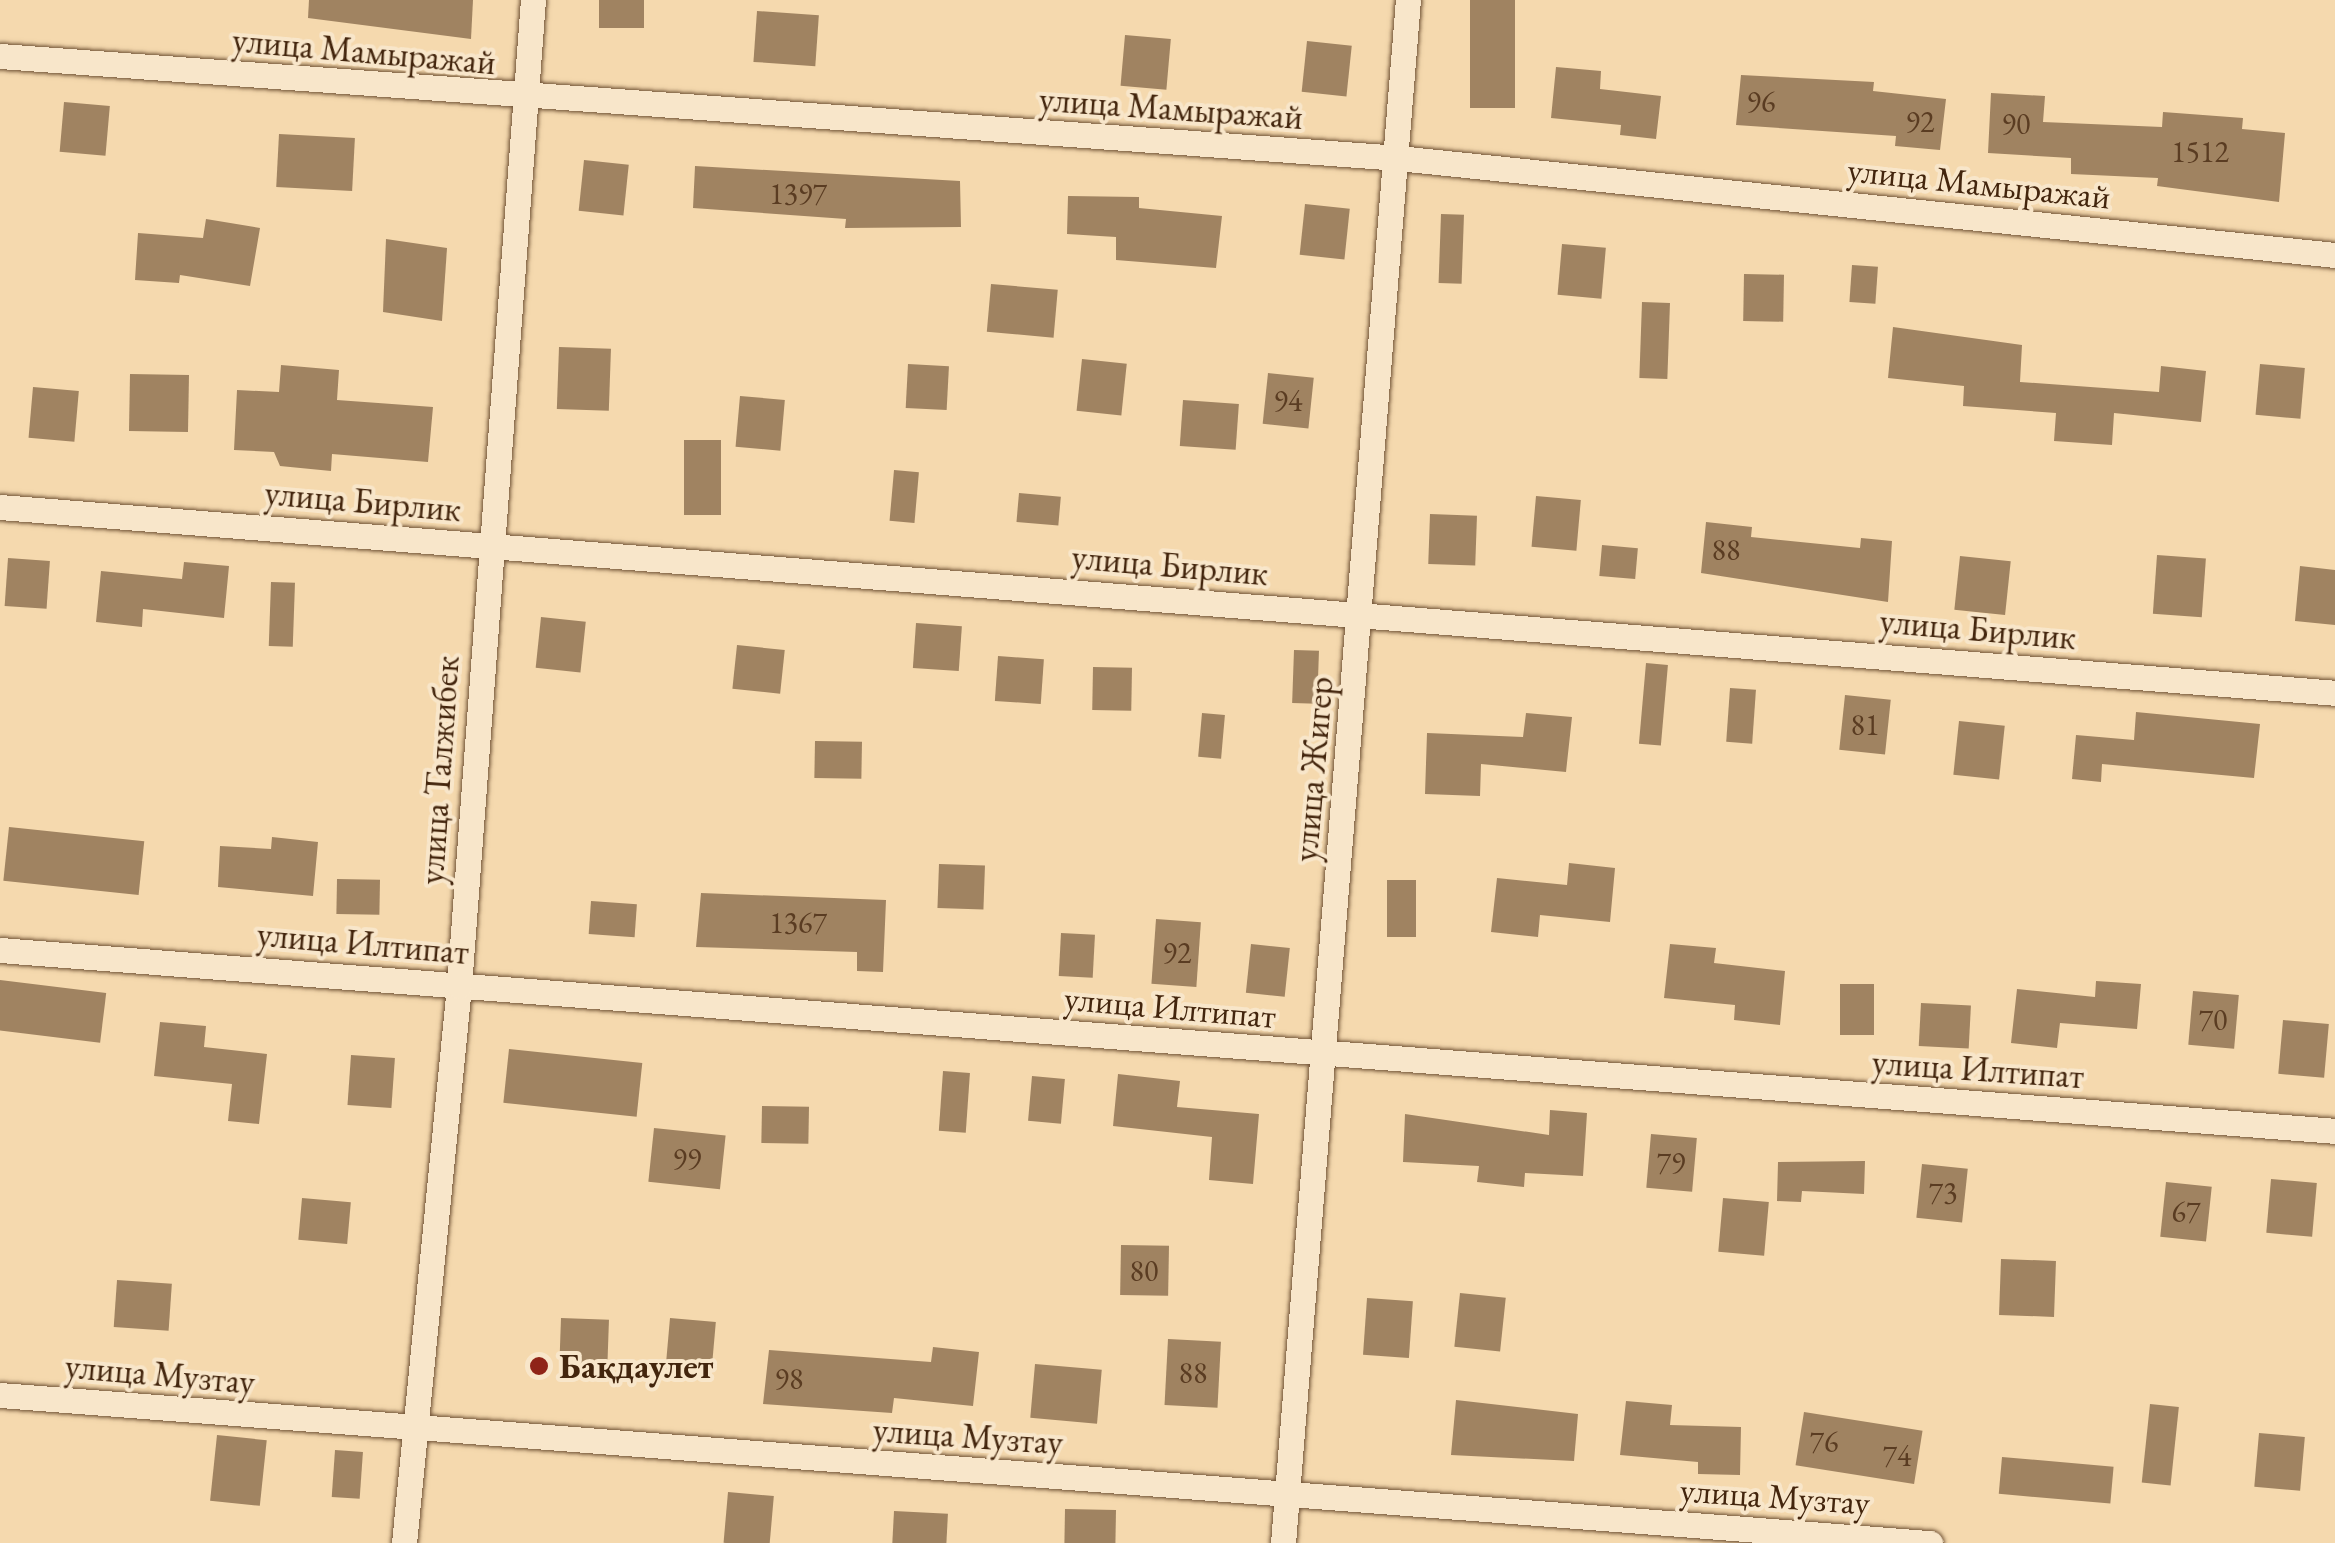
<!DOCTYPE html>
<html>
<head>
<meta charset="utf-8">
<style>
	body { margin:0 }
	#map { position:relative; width:2335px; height:1543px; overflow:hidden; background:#f5d9ae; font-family:"EB Garamond",serif }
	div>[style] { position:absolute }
	.building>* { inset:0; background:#a08361; transform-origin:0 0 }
	.roads { filter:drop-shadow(0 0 2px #705235) drop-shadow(0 0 2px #705235) }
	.minor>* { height:25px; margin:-12.5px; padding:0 12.5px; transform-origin:12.5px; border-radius:12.5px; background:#f8e6ca }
	.dots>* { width:28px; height:28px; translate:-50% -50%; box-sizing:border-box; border:5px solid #f8e6ca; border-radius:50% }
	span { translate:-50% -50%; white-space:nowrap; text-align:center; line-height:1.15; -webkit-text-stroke:8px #f8e6ca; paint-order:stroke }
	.number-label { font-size:30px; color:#5a3c22 }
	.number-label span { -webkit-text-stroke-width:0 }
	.street-label { font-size:35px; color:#43250d }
	.poi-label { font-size:35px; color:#43250d; font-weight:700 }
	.left { translate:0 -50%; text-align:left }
</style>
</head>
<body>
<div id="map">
	<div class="building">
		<div style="clip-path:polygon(309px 0,473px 0,471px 39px,308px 18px)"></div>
		<div style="left:599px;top:0;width:45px;height:28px"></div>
		<div style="left:1470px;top:0;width:45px;height:108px"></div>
		<div style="left:757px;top:11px;width:62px;height:51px;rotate:4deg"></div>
		<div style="left:1125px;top:35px;width:46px;height:51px;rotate:5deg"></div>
		<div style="left:1307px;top:41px;width:45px;height:51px;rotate:6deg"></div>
		<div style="clip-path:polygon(1556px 67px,1601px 71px,1600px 89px,1661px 96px,1656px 139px,1620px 135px,1621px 125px,1551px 118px)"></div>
		<div style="clip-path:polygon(1741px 75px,1874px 82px,1873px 91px,1946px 99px,1940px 150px,1895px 146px,1896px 136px,1736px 125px)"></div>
		<div style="clip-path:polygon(1991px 93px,2045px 96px,2043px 122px,2162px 127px,2163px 112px,2243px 118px,2242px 129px,2285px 133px,2279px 202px,2157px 186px,2158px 178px,2071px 174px,2071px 158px,1988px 153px)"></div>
		<div style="left:64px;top:102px;width:46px;height:50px;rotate:5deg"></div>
		<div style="left:279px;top:134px;width:76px;height:53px;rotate:3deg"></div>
		<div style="left:584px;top:160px;width:45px;height:51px;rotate:6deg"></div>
		<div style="clip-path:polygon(695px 166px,960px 181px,961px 227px,845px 228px,846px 219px,693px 208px)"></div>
		<div style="clip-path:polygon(1068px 196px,1139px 197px,1139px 208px,1222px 216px,1216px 268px,1116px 260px,1116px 237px,1067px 234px)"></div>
		<div style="left:1305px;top:204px;width:45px;height:51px;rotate:6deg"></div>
		<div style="left:1441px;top:214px;width:23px;height:69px;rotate:2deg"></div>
		<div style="clip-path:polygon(206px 219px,260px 228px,250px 286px,180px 275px,179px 283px,135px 280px,138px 233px,203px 238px)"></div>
		<div style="clip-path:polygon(386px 239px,447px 248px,442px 321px,383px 312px)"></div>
		<div style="left:1562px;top:244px;width:44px;height:51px;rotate:5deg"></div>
		<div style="left:1852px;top:265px;width:26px;height:37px;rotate:4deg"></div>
		<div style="left:1744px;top:274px;width:40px;height:47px;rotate:1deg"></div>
		<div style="left:991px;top:284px;width:67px;height:48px;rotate:5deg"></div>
		<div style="left:1642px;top:302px;width:28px;height:76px;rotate:2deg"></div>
		<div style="clip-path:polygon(1893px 327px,2022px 345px,2020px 382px,2159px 392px,2161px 366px,2206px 371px,2201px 422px,2114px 413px,2112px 445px,2054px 441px,2056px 413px,1963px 406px,1964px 386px,1888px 378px)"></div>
		<div style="left:559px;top:347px;width:52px;height:62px;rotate:2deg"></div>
		<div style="left:1082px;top:359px;width:45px;height:52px;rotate:6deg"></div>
		<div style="left:908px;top:364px;width:41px;height:44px;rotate:3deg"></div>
		<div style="left:2260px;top:364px;width:45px;height:51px;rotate:5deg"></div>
		<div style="clip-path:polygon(281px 365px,339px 370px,337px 400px,433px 407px,428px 462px,332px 454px,331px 471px,280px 466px,274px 452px,234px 450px,237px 390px,279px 392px)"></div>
		<div style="left:1268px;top:373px;width:46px;height:51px;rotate:6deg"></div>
		<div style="left:130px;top:374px;width:59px;height:57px;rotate:1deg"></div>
		<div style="left:33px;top:387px;width:46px;height:51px;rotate:5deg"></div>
		<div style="left:740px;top:396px;width:45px;height:51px;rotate:5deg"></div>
		<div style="left:1183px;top:400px;width:56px;height:46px;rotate:4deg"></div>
		<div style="left:684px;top:440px;width:37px;height:75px"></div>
		<div style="left:894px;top:470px;width:25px;height:51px;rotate:5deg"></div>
		<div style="left:1019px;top:493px;width:42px;height:29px;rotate:5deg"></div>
		<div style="left:1536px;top:496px;width:45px;height:51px;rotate:5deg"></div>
		<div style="left:1430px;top:514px;width:47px;height:50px;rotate:2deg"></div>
		<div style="clip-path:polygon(1706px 522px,1752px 527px,1751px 537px,1860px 548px,1861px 538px,1892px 541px,1888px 602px,1701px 573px)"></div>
		<div style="left:1602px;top:545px;width:36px;height:31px;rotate:5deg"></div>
		<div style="left:2157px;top:555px;width:49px;height:59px;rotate:4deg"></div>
		<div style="left:1960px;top:556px;width:51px;height:54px;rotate:6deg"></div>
		<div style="left:8px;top:558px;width:42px;height:48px;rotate:4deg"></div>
		<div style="clip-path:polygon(184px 562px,229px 566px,224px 618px,143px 609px,142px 627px,96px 622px,101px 571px,182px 579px)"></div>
		<div style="clip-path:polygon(2300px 566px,2335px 570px,2335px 625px,2295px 621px)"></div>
		<div style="left:271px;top:582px;width:24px;height:64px;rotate:2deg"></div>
		<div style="left:541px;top:617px;width:45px;height:51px;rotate:6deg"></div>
		<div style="left:916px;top:623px;width:46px;height:45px;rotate:4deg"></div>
		<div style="left:737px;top:645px;width:48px;height:44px;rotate:6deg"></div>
		<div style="left:1294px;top:650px;width:25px;height:53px;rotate:2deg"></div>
		<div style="left:998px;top:656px;width:46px;height:45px;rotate:4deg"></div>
		<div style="left:1646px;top:663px;width:22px;height:81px;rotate:5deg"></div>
		<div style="left:1093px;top:667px;width:39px;height:43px;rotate:1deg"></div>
		<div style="left:1730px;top:688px;width:26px;height:54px;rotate:4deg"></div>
		<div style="left:1845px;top:695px;width:46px;height:55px;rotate:6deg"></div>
		<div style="clip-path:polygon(2136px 712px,2260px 724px,2254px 778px,2102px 764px,2101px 782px,2072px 779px,2076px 735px,2134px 740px)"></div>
		<div style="left:1202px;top:713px;width:23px;height:44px;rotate:5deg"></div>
		<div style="clip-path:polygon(1526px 713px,1572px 717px,1566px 772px,1481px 764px,1480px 796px,1425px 794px,1427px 733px,1523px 737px)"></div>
		<div style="left:1959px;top:721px;width:46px;height:54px;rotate:6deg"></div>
		<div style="left:815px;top:741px;width:47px;height:37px;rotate:1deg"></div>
		<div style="left:9px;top:827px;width:136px;height:54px;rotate:6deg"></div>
		<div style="clip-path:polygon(272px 837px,318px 842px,313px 896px,218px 887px,220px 846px,271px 849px)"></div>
		<div style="clip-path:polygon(1569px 863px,1615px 868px,1610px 922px,1540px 915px,1538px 937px,1491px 932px,1497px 878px,1567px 885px)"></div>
		<div style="left:939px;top:864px;width:46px;height:44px;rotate:2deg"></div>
		<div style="left:337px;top:879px;width:43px;height:35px;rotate:1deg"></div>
		<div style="left:1387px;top:880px;width:29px;height:57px"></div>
		<div style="clip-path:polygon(701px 893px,886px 900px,883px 972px,857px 971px,857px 952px,696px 947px)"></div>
		<div style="left:591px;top:901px;width:46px;height:33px;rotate:4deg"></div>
		<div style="left:1156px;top:919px;width:45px;height:65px;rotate:4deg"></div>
		<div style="left:1061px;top:933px;width:34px;height:43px;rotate:3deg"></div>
		<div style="left:1251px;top:944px;width:39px;height:49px;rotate:6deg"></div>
		<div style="clip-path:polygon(1670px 944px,1716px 948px,1714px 963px,1785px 971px,1780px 1025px,1734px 1020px,1735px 1005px,1664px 998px)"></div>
		<div style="left:0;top:980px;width:107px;height:50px;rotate:7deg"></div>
		<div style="clip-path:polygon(2096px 981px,2141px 984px,2137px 1029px,2060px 1023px,2057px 1048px,2011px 1043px,2017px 989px,2095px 997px)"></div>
		<div style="left:1840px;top:984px;width:34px;height:51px"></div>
		<div style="left:2193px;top:991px;width:46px;height:54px;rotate:5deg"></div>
		<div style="left:1921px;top:1003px;width:50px;height:43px;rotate:3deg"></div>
		<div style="left:2283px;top:1020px;width:46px;height:54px;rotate:5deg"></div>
		<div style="clip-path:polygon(160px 1022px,206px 1026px,204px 1047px,267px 1054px,259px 1124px,228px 1121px,232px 1084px,154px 1076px)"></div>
		<div style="left:509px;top:1049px;width:134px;height:54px;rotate:6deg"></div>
		<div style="left:351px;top:1055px;width:44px;height:50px;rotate:4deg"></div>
		<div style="left:943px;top:1071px;width:27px;height:60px;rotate:4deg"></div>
		<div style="clip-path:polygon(1118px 1074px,1180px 1081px,1177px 1107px,1259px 1114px,1253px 1184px,1209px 1180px,1212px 1137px,1113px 1126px)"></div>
		<div style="left:1032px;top:1076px;width:33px;height:45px;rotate:5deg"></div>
		<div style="left:762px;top:1106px;width:47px;height:37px;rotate:1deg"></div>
		<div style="clip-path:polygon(1550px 1110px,1587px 1113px,1583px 1176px,1525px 1173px,1524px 1187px,1477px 1182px,1479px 1166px,1403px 1162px,1405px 1114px,1549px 1135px)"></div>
		<div style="left:654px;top:1128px;width:72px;height:54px;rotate:6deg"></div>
		<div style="left:1651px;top:1134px;width:46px;height:54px;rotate:5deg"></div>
		<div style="clip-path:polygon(1865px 1161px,1864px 1194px,1802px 1191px,1801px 1202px,1777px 1201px,1778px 1162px)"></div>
		<div style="left:1922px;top:1164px;width:46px;height:54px;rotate:6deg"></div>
		<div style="left:2271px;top:1179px;width:46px;height:54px;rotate:5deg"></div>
		<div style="left:2166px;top:1182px;width:46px;height:55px;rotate:6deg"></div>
		<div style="left:302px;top:1198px;width:49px;height:42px;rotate:5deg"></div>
		<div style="left:1723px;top:1198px;width:46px;height:54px;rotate:5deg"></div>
		<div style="left:1121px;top:1245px;width:48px;height:50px;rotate:1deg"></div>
		<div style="left:2001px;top:1259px;width:55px;height:56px;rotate:2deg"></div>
		<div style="left:117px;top:1280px;width:55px;height:47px;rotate:4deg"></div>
		<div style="left:1460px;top:1293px;width:46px;height:54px;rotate:6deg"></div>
		<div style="left:1367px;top:1298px;width:46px;height:57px;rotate:4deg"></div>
		<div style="left:561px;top:1318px;width:48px;height:52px;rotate:2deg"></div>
		<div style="left:670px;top:1318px;width:46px;height:54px;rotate:5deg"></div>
		<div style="left:1168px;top:1339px;width:53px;height:66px;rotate:3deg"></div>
		<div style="clip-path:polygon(933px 1347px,979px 1352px,973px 1406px,894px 1398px,892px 1413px,763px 1404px,769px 1350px,931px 1362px)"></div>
		<div style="left:1035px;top:1364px;width:67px;height:54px;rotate:5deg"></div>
		<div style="clip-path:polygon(1456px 1400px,1578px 1414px,1574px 1461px,1451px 1455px)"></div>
		<div style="clip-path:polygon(1626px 1401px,1672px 1405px,1670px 1425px,1741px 1427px,1740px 1475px,1698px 1474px,1698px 1462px,1620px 1455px)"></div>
		<div style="left:2150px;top:1404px;width:29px;height:79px;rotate:6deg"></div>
		<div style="left:1804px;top:1412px;width:120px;height:54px;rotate:9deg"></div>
		<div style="left:2259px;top:1433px;width:46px;height:54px;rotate:5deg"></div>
		<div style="left:217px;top:1435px;width:50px;height:66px;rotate:6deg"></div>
		<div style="left:335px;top:1450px;width:28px;height:47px;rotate:4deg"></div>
		<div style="left:2002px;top:1457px;width:112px;height:37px;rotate:5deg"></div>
		<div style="left:728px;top:1492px;width:46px;height:51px;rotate:5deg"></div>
		<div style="left:1065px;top:1509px;width:51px;height:34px;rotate:1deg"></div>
		<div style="left:894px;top:1511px;width:54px;height:32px;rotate:3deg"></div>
	</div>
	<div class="roads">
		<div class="minor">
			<div style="left:0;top:56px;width:1402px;rotate:4.17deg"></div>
			<div style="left:1398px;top:158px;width:942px;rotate:5.91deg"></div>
			<div style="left:0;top:507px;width:2342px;rotate:4.55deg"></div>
			<div style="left:0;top:950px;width:2342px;rotate:4.43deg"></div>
			<div style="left:0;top:1395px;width:1936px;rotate:4.39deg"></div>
			<div style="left:404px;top:1543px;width:560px;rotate:-84.36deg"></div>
			<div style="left:459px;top:986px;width:989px;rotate:-85.71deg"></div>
			<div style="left:1283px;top:1543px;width:1548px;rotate:-85.37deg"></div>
		</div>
	</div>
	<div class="dots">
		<div style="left:539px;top:1366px;background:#8f2418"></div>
	</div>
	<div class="number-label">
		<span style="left:1761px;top:102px">96</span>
		<span style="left:1920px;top:122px">92</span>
		<span style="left:2016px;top:124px">90</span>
		<span style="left:2200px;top:152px">1512</span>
		<span style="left:798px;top:194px">1397</span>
		<span style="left:1288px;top:401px">94</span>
		<span style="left:1726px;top:550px">88</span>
		<span style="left:1865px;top:725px">81</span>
		<span style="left:798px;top:923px">1367</span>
		<span style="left:1177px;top:953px">92</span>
		<span style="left:2213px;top:1020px">70</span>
		<span style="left:687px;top:1159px">99</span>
		<span style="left:1671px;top:1163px">79</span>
		<span style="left:1943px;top:1193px">73</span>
		<span style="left:2186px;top:1212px">67</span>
		<span style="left:1144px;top:1271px">80</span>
		<span style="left:1193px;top:1373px">88</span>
		<span style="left:789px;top:1379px">98</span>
		<span style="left:1824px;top:1442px">76</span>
		<span style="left:1897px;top:1456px">74</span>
	</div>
	<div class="street-label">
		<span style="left:364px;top:51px;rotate:5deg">улица Мамыражай</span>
		<span style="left:1171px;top:108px;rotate:4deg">улица Мамыражай</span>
		<span style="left:1979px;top:183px;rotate:6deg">улица Мамыражай</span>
		<span style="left:363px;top:501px;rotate:5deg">улица Бирлик</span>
		<span style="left:1170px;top:565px;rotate:5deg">улица Бирлик</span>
		<span style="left:1978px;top:629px;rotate:5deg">улица Бирлик</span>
		<span style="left:1313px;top:769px;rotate:-85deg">улица Жигер</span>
		<span style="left:439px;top:770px;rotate:-86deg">улица Талжибек</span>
		<span style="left:363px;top:943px;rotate:5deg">улица Илтипат</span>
		<span style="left:1170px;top:1007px;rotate:5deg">улица Илтипат</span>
		<span style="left:1978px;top:1069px;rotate:4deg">улица Илтипат</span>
		<span style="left:160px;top:1374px;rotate:5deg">улица Музтау</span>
		<span style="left:968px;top:1436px;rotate:4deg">улица Музтау</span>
		<span style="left:1775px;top:1496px;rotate:4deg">улица Музтау</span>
	</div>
	<div class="poi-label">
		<span class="left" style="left:559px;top:1366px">Бақдаулет</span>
	</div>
</div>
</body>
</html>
